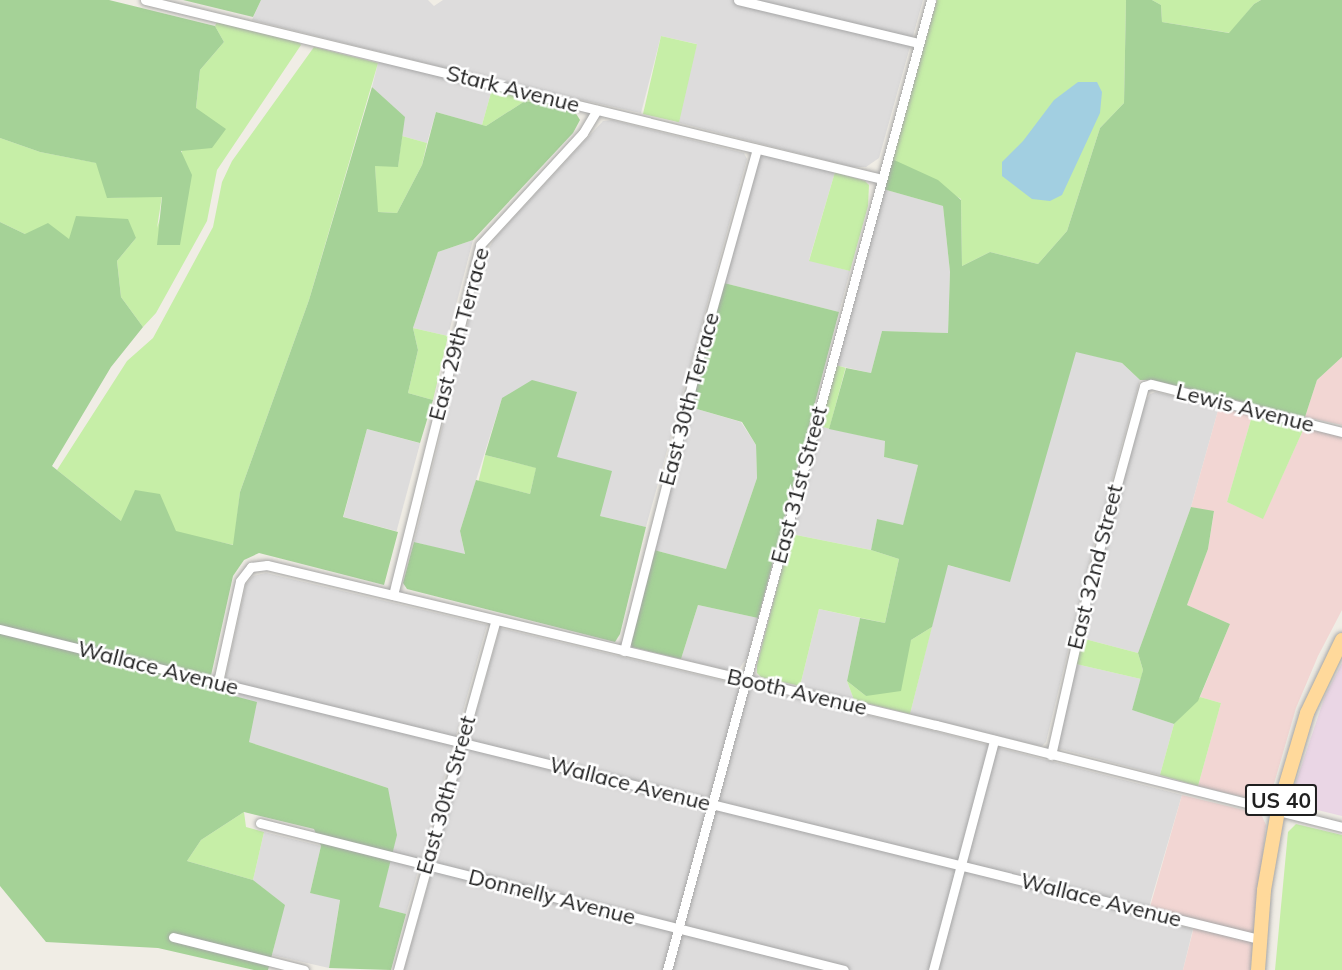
<!DOCTYPE html>
<html>
<head>
<meta charset="utf-8">
<style>
	body { margin:0 }
	#map { position:relative; width:1342px; height:970px; overflow:hidden; background:#f0ede5; font-family:Mulish,sans-serif }
	div>[style] { position:absolute }
	.residential>* { inset:0; background:#dddcdc; transform-origin:0 0 }
	.commercial>* { inset:0; background:#f2d6d3 }
	.industrial>* { inset:0; background:#ead6e5 }
	.grass>* { inset:0; background:#c6eea7; transform-origin:0 0 }
	.forest>* { inset:0; background:#a5d297 }
	.water>* { inset:0; background:#a2cfe1 }
	.roads { filter:drop-shadow(0 0 2px #a6a6a6) drop-shadow(0 0 2px #a6a6a6) }
	.minor>* { height:9px; margin:-4.5px; padding:0 4.5px; transform-origin:4.5px; border-radius:4.5px; background:#fff }
	.primary>* { height:14px; margin:-7px; padding:0 7px; transform-origin:7px; border-radius:7px; background:#ffd99b }
	span { translate:-50% -50%; white-space:nowrap; text-align:center; line-height:1.15; -webkit-text-stroke:5px #fff; paint-order:stroke }
	.shield-label span { padding:2px 4px; background:#fff; border:2px solid; border-radius:4px; -webkit-text-stroke-width:0 }
	.shield-label { font-size:21px; color:#1f1f1f; font-weight:700 }
	.street-label { font-size:22px; color:#1f1f1f }
</style>
</head>
<body>
<div id="map">
	<div class="residential">
		<div style="clip-path:polygon(261px 0,428px 0,434px 6px,443px 0,923px 0,879px 158px,866px 167px,852px 167px,676px 122px,697px 44px,661px 36px,641px 113px,505px 83px,252px 20px)"></div>
		<div style="clip-path:polygon(382px 61px,492px 89px,482px 125px,436px 112px,427px 143px,402px 136px,404px 117px,372px 87px,378px 63px)"></div>
		<div style="clip-path:polygon(612px 120px,744px 153px,747px 159px,646px 527px,600px 516px,557px 458px,502px 398px,460px 531px,465px 555px,414px 542px,484px 258px,494px 239px,603px 121px)"></div>
		<div style="clip-path:polygon(764px 155px,835px 172px,809px 260px,850px 271px,839px 312px,724px 283px,759px 156px)"></div>
		<div style="clip-path:polygon(883px 189px,943px 206px,950px 272px,948px 333px,882px 331px,871px 373px,835px 365px)"></div>
		<div style="clip-path:polygon(473px 240px,448px 336px,413px 328px,438px 252px)"></div>
		<div style="clip-path:polygon(1075px 351px,1122px 363px,1140px 380px,1092px 551px,1046px 742px,1042px 746px,1035px 745px,910px 714px,947px 565px,1010px 581px)"></div>
		<div style="clip-path:polygon(1156px 392px,1219px 407px,1191px 507px,1138px 653px,1081px 638px,1145px 402px,1150px 394px)"></div>
		<div style="clip-path:polygon(690px 407px,741px 422px,756px 445px,757px 478px,726px 569px,654px 550px)"></div>
		<div style="clip-path:polygon(819px 426px,885px 441px,884px 457px,918px 465px,903px 526px,877px 519px,871px 550px,791px 534px)"></div>
		<div style="left:367px;top:429px;width:55px;height:91px;rotate:15deg"></div>
		<div style="clip-path:polygon(266px 573px,487px 625px,406px 914px,379px 907px,388px 788px,249px 742px,222px 693px,246px 584px,253px 576px)"></div>
		<div style="clip-path:polygon(698px 605px,758px 618px,748px 656px,739px 669px,730px 671px,681px 659px)"></div>
		<div style="clip-path:polygon(819px 609px,860px 618px,847px 681px,854px 700px,800px 686px)"></div>
		<div style="clip-path:polygon(500px 628px,922px 728px,1182px 795px,1146px 917px,1193px 929px,1183px 970px,404px 970px)"></div>
		<div style="clip-path:polygon(1076px 664px,1141px 679px,1132px 710px,1174px 724px,1160px 775px,1057px 748px)"></div>
		<div style="clip-path:polygon(264px 832px,321px 846px,310px 893px,340px 899px,329px 968px,272px 955px,284px 905px,253px 880px)"></div>
	</div>
	<div class="commercial">
		<div style="clip-path:polygon(1342px 357px,1342px 425px,1305px 417px,1317px 380px)"></div>
		<div style="clip-path:polygon(1219px 407px,1252px 416px,1227px 502px,1263px 518px,1304px 428px,1342px 437px,1342px 610px,1318px 656px,1296px 708px,1271px 794px,1267px 800px,1261px 801px,1198px 786px,1221px 703px,1200px 697px,1230px 624px,1187px 605px,1208px 549px,1214px 512px,1191px 507px)"></div>
		<div style="clip-path:polygon(1182px 795px,1256px 813px,1262px 816px,1266px 825px,1250px 970px,1183px 970px,1196px 919px,1150px 907px)"></div>
	</div>
	<div class="industrial">
		<div style="clip-path:polygon(1342px 663px,1342px 816px,1301px 806px,1296px 798px,1295px 785px,1325px 696px)"></div>
	</div>
	<div class="grass">
		<div style="clip-path:polygon(937px 0,1126px 0,1124px 103px,1100px 128px,1067px 231px,1038px 264px,990px 252px,962px 266px,961px 199px,892px 159px)"></div>
		<div style="clip-path:polygon(1152px 0,1261px 0,1254px 4px,1230px 33px,1162px 22px,1161px 5px)"></div>
		<div style="clip-path:polygon(217px 22px,299px 41px,301px 45px,217px 170px,207px 221px,156px 313px,143px 327px,121px 297px,117px 261px,136px 238px,69px 239px,25px 234px,0 222px,0 138px,40px 152px,97px 163px,108px 198px,162px 196px,157px 228px,196px 108px,200px 70px,224px 42px,215px 26px)"></div>
		<div style="left:661px;top:36px;width:37px;height:80px;rotate:13deg"></div>
		<div style="clip-path:polygon(314px 47px,378px 63px,309px 300px,240px 492px,234px 545px,121px 521px,57px 470px,127px 361px,153px 338px,213px 227px,222px 182px,232px 161px)"></div>
		<div style="clip-path:polygon(492px 89px,569px 107px,575px 112px,525px 101px,486px 126px,482px 125px)"></div>
		<div style="clip-path:polygon(402px 136px,427px 143px,422px 165px,397px 213px,377px 212px,375px 166px,398px 166px)"></div>
		<div style="clip-path:polygon(835px 172px,865px 181px,869px 185px,868px 206px,850px 271px,809px 261px)"></div>
		<div style="clip-path:polygon(413px 328px,448px 336px,433px 400px,408px 393px,418px 350px)"></div>
		<div style="left:835px;top:365px;width:11px;height:63px;rotate:15deg"></div>
		<div style="clip-path:polygon(1252px 416px,1304px 428px,1263px 519px,1227px 502px)"></div>
		<div style="left:485px;top:455px;width:53px;height:27px;rotate:14deg"></div>
		<div style="clip-path:polygon(791px 534px,871px 550px,899px 559px,885px 623px,819px 609px,800px 686px,761px 677px,757px 673px,757px 665px)"></div>
		<div style="clip-path:polygon(932px 627px,910px 714px,854px 700px,847px 681px,866px 696px,911px 640px)"></div>
		<div style="clip-path:polygon(1081px 638px,1138px 653px,1143px 670px,1141px 679px,1076px 664px)"></div>
		<div style="clip-path:polygon(1200px 697px,1221px 703px,1198px 786px,1160px 775px,1174px 724px)"></div>
		<div style="clip-path:polygon(244px 812px,246px 827px,264px 832px,253px 880px,187px 861px,201px 840px)"></div>
		<div style="clip-path:polygon(1296px 824px,1342px 835px,1342px 970px,1275px 970px,1288px 832px)"></div>
	</div>
	<div class="forest">
		<div style="clip-path:polygon(0 0,109px 0,215px 26px,224px 42px,200px 70px,196px 108px,226px 129px,212px 148px,181px 151px,192px 175px,180px 245px,157px 245px,162px 197px,107px 198px,96px 163px,40px 152px,0 138px)"></div>
		<div style="clip-path:polygon(183px 0,261px 0,253px 17px)"></div>
		<div style="clip-path:polygon(1126px 0,1152px 0,1161px 5px,1162px 22px,1229px 33px,1254px 4px,1261px 0,1342px 0,1342px 357px,1317px 380px,1305px 417px,1153px 380px,1140px 380px,1122px 363px,1076px 352px,1010px 582px,948px 565px,932px 627px,911px 640px,901px 691px,866px 696px,847px 681px,860px 618px,885px 623px,899px 559px,871px 550px,877px 519px,903px 525px,918px 465px,884px 457px,885px 441px,829px 429px,846px 368px,871px 373px,882px 331px,948px 333px,950px 272px,943px 206px,883px 189px,892px 159px,938px 180px,961px 200px,962px 266px,990px 252px,1038px 264px,1067px 231px,1100px 128px,1124px 103px)"></div>
		<div style="clip-path:polygon(372px 87px,405px 117px,398px 167px,375px 166px,378px 212px,397px 213px,422px 165px,436px 112px,486px 126px,525px 101px,575px 112px,580px 120px,573px 133px,473px 240px,438px 252px,413px 328px,418px 350px,408px 393px,433px 400px,420px 443px,367px 429px,343px 517px,398px 532px,384px 585px,259px 553px,244px 560px,233px 576px,208px 689px,257px 702px,249px 742px,388px 788px,397px 835px,379px 907px,406px 914px,391px 970px,329px 968px,340px 900px,310px 893px,321px 846px,314px 829px,244px 812px,201px 840px,187px 861px,253px 880px,285px 905px,268px 970px,254px 970px,158px 948px,46px 942px,0 886px,0 222px,25px 234px,48px 223px,69px 239px,76px 216px,128px 219px,136px 238px,117px 261px,121px 297px,143px 327px,111px 367px,52px 466px,121px 521px,135px 490px,160px 494px,176px 531px,233px 545px,240px 492px,309px 300px)"></div>
		<div style="clip-path:polygon(724px 283px,839px 312px,758px 618px,698px 605px,681px 659px,632px 647px,630px 641px,654px 550px,726px 569px,757px 478px,756px 445px,742px 422px,690px 407px)"></div>
		<div style="clip-path:polygon(532px 380px,577px 392px,557px 457px,612px 471px,600px 516px,646px 527px,620px 634px,615px 642px,407px 589px,403px 583px,414px 542px,465px 554px,460px 531px,476px 480px,530px 494px,536px 468px,485px 455px,502px 398px)"></div>
		<div style="clip-path:polygon(1191px 507px,1214px 511px,1208px 549px,1187px 605px,1230px 624px,1198px 701px,1174px 724px,1132px 710px,1143px 670px,1138px 653px)"></div>
	</div>
	<div class="water">
		<div style="clip-path:polygon(1078px 82px,1097px 82px,1102px 92px,1100px 113px,1062px 195px,1050px 201px,1032px 199px,1002px 176px,1002px 162px,1023px 141px,1054px 100px)"></div>
	</div>
	<div class="roads">
		<div class="minor">
			<div style="left:145px;top:0;width:758px;rotate:13.65deg"></div>
			<div style="left:738px;top:0;width:186px;rotate:13.4deg"></div>
			<div style="left:393px;top:595px;width:361px;rotate:-76deg"></div>
			<div style="left:480px;top:245px;width:152px;rotate:-47.4deg"></div>
			<div style="left:583px;top:133px;width:27px;rotate:-59deg"></div>
			<div style="left:0;top:629px;width:1297px;rotate:13.83deg"></div>
			<div style="left:624px;top:651px;width:300px;rotate:-75.7deg"></div>
			<div style="left:698px;top:360px;width:219px;rotate:-74.4deg"></div>
			<div style="left:218px;top:682px;width:103px;rotate:-77.7deg"></div>
			<div style="left:240px;top:581px;width:18px;rotate:-52deg"></div>
			<div style="left:251px;top:567px;width:16px;rotate:-7deg"></div>
			<div style="left:267px;top:565px;width:688px;rotate:13.45deg"></div>
			<div style="left:936px;top:725px;width:419px;rotate:14.1deg"></div>
			<div style="left:1051px;top:755px;width:172px;rotate:-77.3deg"></div>
			<div style="left:1089px;top:587px;width:208px;rotate:-74.7deg"></div>
			<div style="left:1144px;top:386px;width:7px;rotate:-16deg"></div>
			<div style="left:1151px;top:384px;width:197px;rotate:14.1deg"></div>
			<div style="left:260px;top:823px;width:602px;rotate:14.13deg"></div>
			<div style="left:173px;top:937px;width:135px;rotate:14.1deg"></div>
			<div style="left:398px;top:970px;width:363px;rotate:-74.4deg"></div>
			<div style="left:667px;top:970px;width:1005px;rotate:-74.77deg"></div>
			<div style="left:933px;top:970px;width:238px;rotate:-75.1deg"></div>
		</div>
		<div class="primary">
			<div style="left:1258px;top:970px;width:80px;rotate:-85.7deg"></div>
			<div style="left:1264px;top:890px;width:80px;rotate:-80deg"></div>
			<div style="left:1278px;top:811px;width:102px;rotate:-73.5deg"></div>
			<div style="left:1307px;top:713px;width:81px;rotate:-64.4deg"></div>
		</div>
	</div>
	<div class="shield-label">
		<span style="left:1281px;top:800px">US 40</span>
	</div>
	<div class="street-label">
		<span style="left:513px;top:89px;rotate:14deg">Stark Avenue</span>
		<span style="left:459px;top:334px;rotate:-75deg">East 29th Terrace</span>
		<span style="left:689px;top:399px;rotate:-75deg">East 30th Terrace</span>
		<span style="left:1245px;top:408px;rotate:14deg">Lewis Avenue</span>
		<span style="left:799px;top:485px;rotate:-75deg">East 31st Street</span>
		<span style="left:1095px;top:567px;rotate:-76deg">East 32nd Street</span>
		<span style="left:158px;top:668px;rotate:14deg">Wallace Avenue</span>
		<span style="left:797px;top:692px;rotate:13deg">Booth Avenue</span>
		<span style="left:630px;top:784px;rotate:14deg">Wallace Avenue</span>
		<span style="left:446px;top:795px;rotate:-74deg">East 30th Street</span>
		<span style="left:552px;top:897px;rotate:14deg">Donnelly Avenue</span>
		<span style="left:1101px;top:900px;rotate:14deg">Wallace Avenue</span>
	</div>
</div>
</body>
</html>
